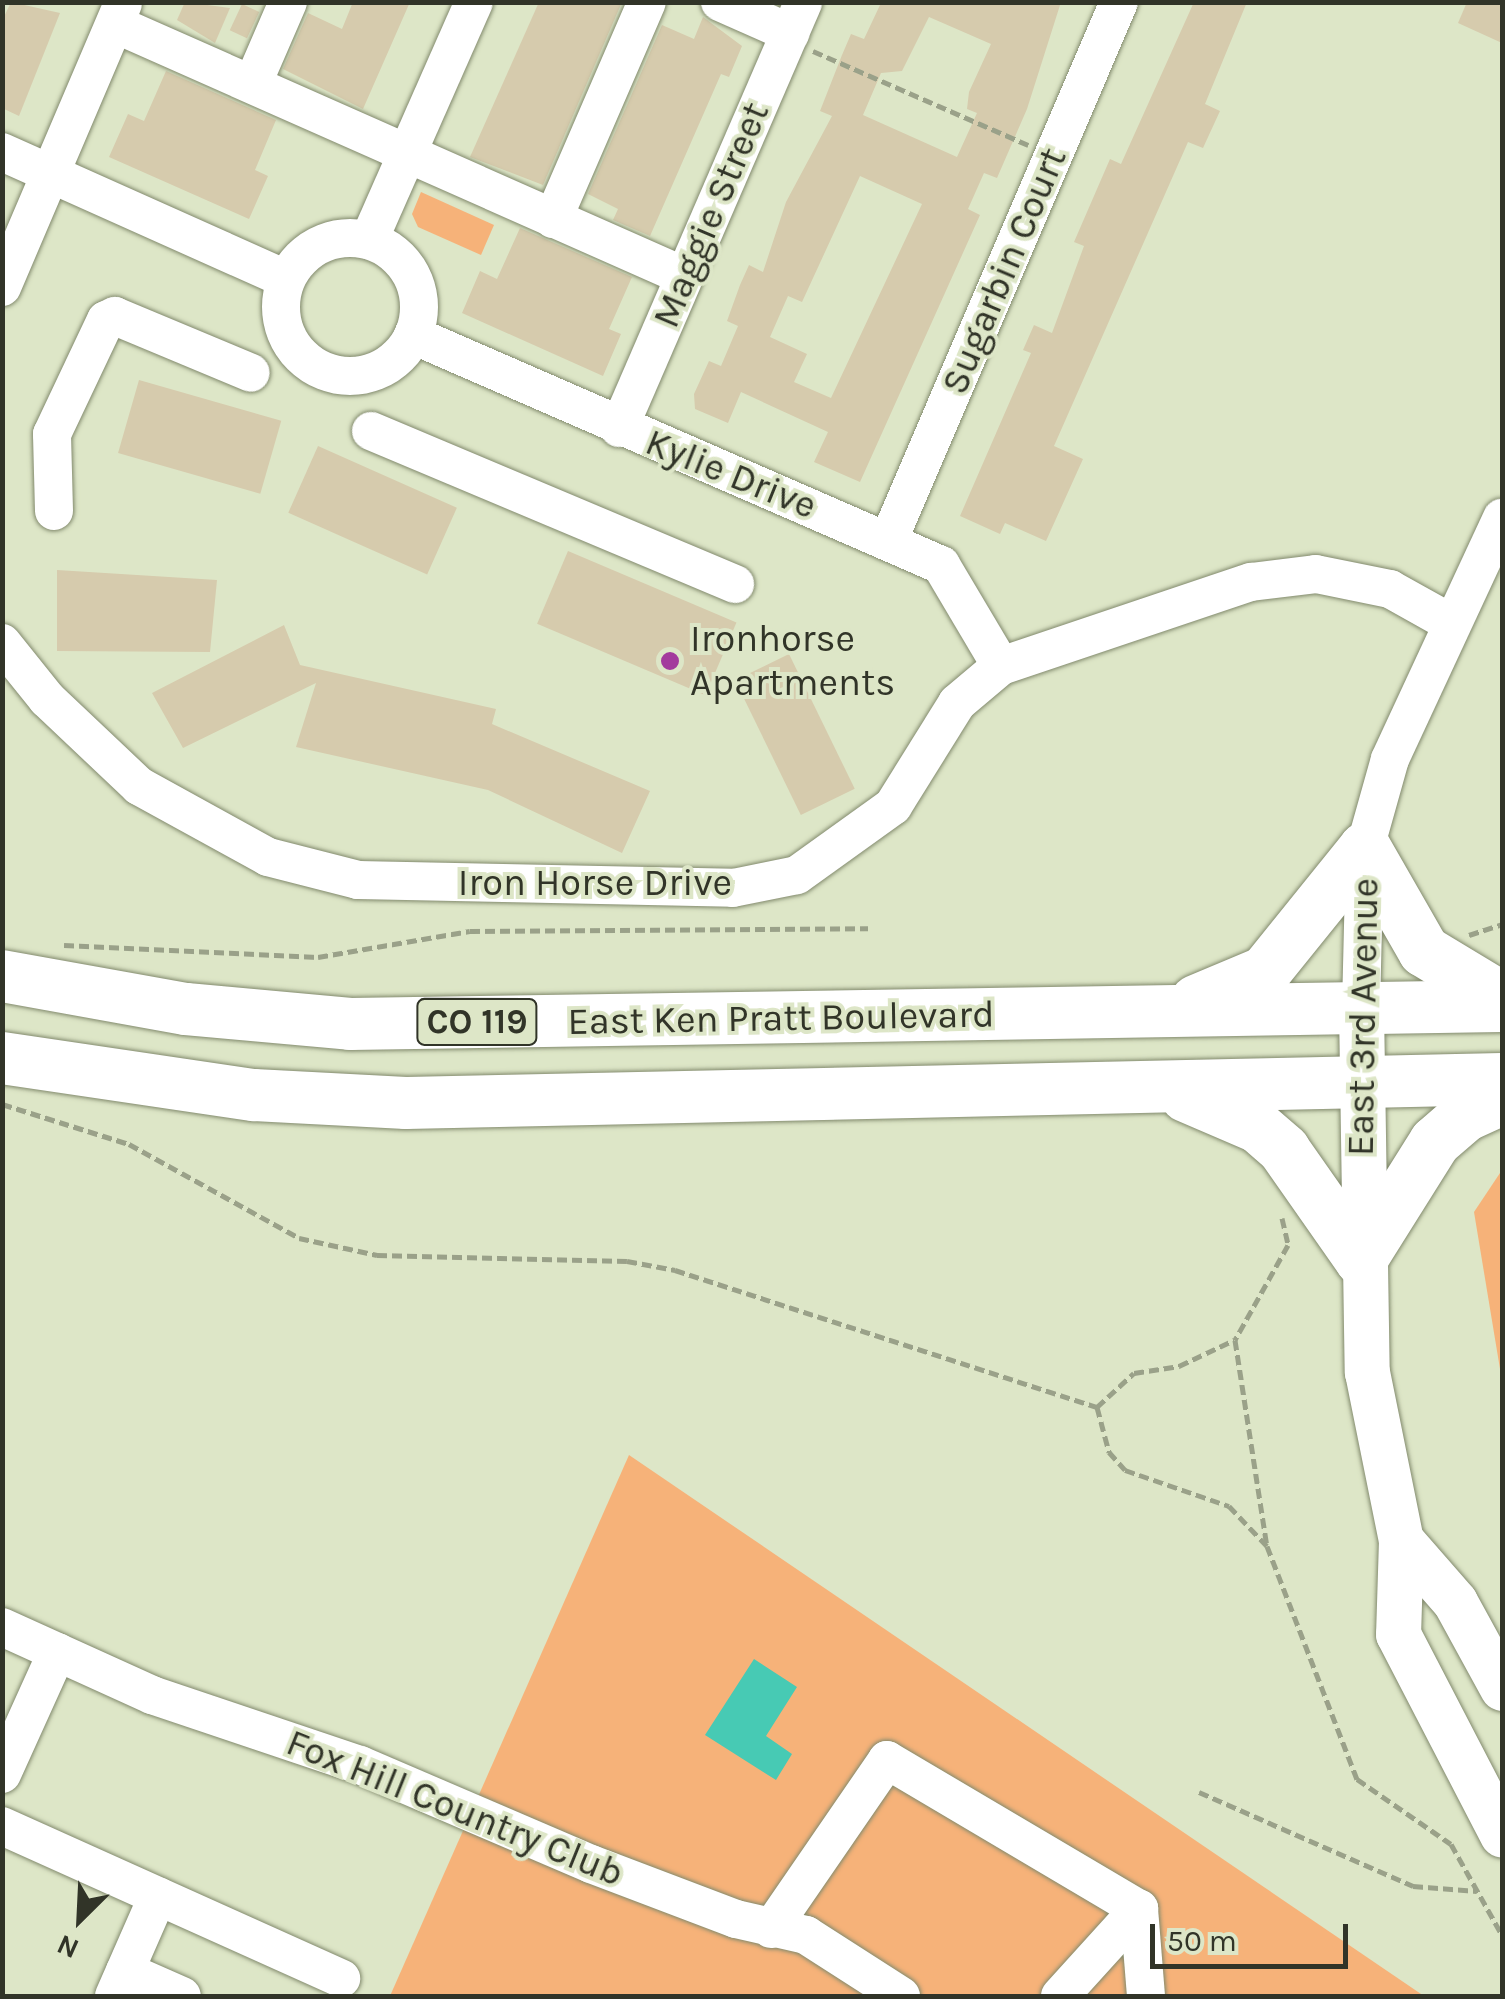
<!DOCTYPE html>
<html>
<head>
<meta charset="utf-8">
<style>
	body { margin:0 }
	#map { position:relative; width:1505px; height:1999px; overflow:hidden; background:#dde6c7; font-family:Karla,sans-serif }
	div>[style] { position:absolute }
	.green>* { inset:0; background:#f6b279 }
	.water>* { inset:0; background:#47cab4 }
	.building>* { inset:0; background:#d6cbad; transform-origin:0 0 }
	.path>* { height:5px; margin-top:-2.5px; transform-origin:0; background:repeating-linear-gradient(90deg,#9aa189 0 10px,transparent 0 15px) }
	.roads { filter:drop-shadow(0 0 2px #828a6d) drop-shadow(0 0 2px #828a6d) }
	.minor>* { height:38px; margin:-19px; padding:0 19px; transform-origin:19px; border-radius:19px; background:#fff }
	.minor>.ring { margin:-19px; padding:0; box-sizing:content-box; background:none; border:38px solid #fff; border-radius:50% }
	.major>* { height:45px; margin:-22.5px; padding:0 22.5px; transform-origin:22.5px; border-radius:22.5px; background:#fff }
	.highway>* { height:52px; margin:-26px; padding:0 26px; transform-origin:26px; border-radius:26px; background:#fff }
	.dots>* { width:28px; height:28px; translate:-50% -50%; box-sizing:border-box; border:5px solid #dde6c7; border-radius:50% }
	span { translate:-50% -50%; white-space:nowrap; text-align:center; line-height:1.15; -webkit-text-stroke:8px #dde6c7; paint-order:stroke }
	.shield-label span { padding:2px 8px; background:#dde6c7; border:2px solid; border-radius:8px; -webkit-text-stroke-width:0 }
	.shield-label { font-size:35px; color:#313428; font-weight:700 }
	.street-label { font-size:38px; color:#313428 }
	.poi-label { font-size:38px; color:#313428 }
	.left { translate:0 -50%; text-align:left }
	.frame { position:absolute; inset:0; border:5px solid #313428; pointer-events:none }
	.north { position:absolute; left:30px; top:1869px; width:100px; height:100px; -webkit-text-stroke:8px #dde6c7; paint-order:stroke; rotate:204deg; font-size:28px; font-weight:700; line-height:40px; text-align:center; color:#313428 }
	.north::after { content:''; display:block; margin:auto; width:35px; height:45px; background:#313428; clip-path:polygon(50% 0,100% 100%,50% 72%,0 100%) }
	.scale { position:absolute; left:1150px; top:1924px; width:198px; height:45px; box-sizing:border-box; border:5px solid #313428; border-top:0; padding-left:12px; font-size:30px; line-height:35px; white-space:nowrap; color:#313428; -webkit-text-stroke:8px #dde6c7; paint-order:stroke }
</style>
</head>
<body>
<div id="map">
	<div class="green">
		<div style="clip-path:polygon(421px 192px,494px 225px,481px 255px,418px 227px,412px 214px)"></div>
		<div style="clip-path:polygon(1502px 1170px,1502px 1381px,1474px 1212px)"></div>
		<div style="clip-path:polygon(629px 1455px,1424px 1996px,390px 1996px)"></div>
	</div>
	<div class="water">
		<div style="clip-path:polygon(754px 1659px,797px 1687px,766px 1736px,792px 1754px,776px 1780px,705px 1735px)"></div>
	</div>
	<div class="building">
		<div style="clip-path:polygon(11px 2px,60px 13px,19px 116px,2px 108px,2px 21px)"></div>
		<div style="clip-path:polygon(185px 2px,230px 8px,215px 43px,177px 20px)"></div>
		<div style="clip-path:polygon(353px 2px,410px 2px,363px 109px,283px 69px,308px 13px,342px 29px)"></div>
		<div style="clip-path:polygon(539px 2px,622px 2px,543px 185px,470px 157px)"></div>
		<div style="clip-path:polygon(evenodd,874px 2px,1061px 2px,1027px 109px,997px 178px,984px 173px,968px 209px,980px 215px,860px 482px,814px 462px,828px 432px,741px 392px,728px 423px,695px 409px,694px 394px,709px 361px,721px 366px,738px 326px,727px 321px,740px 285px,749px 265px,763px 272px,786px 202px,832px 116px,820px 111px,842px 55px,851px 34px,864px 39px,880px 5px,874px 2px,929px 17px,991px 44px,969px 92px,967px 109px,977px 113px,957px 157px,863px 115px,881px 73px,902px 71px,929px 17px,874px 2px,860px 176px,922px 204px,831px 398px,794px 382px,807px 354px,770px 337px,788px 296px,802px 302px,860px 176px)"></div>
		<div style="clip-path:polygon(1194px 2px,1247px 2px,1205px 104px,1220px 111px,1203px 148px,1188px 142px,1054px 446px,1083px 459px,1046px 541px,1005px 523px,1000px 534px,960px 516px,1031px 353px,1023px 350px,1034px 325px,1052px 333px,1084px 246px,1074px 242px,1110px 159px,1121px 164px)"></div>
		<div style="clip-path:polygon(1467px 2px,1502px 2px,1502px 43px,1458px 23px)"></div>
		<div style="left:242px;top:4px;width:19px;height:29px;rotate:25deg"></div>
		<div style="clip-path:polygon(703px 17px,742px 46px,729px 77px,721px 74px,650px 236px,613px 220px,618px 209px,588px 194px,662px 25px,694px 39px)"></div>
		<div style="clip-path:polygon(166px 71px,276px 120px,255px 170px,268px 176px,249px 219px,109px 157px,128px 114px,144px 121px)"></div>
		<div style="clip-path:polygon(520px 228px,632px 277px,609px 329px,621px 334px,603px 376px,462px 313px,480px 271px,497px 279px)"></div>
		<div style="left:139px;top:380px;width:148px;height:76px;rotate:16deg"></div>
		<div style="left:318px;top:446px;width:152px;height:73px;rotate:24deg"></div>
		<div style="left:568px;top:551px;width:183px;height:79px;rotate:23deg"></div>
		<div style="clip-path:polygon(57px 570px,217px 580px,210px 652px,57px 651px)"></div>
		<div style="clip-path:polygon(284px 625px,300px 665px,496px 709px,492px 724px,650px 791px,622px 853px,488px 790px,296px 747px,316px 683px,183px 748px,152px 693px)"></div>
		<div style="left:789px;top:654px;width:150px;height:60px;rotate:64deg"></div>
	</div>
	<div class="path">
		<div style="left:813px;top:51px;width:235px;rotate:23.6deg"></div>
		<div style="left:1469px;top:935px;width:35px;rotate:-18deg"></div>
		<div style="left:64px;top:945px;width:254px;rotate:2.7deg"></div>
		<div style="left:318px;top:957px;width:154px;rotate:-9.7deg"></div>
		<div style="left:470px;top:931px;width:398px;rotate:-0.4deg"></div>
		<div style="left:2px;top:1104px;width:133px;rotate:17.5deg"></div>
		<div style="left:129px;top:1144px;width:194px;rotate:28.9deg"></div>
		<div style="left:299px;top:1238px;width:80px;rotate:12.3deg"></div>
		<div style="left:377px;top:1255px;width:250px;rotate:1.4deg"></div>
		<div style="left:627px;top:1261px;width:49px;rotate:10.6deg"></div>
		<div style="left:675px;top:1270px;width:444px;rotate:18deg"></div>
		<div style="left:1282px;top:1218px;width:28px;rotate:77deg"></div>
		<div style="left:1288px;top:1245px;width:109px;rotate:119.2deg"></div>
		<div style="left:1235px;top:1340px;width:208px;rotate:81.2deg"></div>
		<div style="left:1267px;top:1546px;width:250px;rotate:68.9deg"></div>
		<div style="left:1357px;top:1779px;width:114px;rotate:34.7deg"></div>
		<div style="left:1451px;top:1844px;width:104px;rotate:60.7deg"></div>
		<div style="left:1097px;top:1407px;width:47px;rotate:75.1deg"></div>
		<div style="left:1109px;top:1452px;width:24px;rotate:48deg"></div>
		<div style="left:1125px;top:1470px;width:110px;rotate:19.1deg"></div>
		<div style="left:1229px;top:1506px;width:55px;rotate:46.5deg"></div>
		<div style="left:1097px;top:1407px;width:50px;rotate:-42.6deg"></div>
		<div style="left:1134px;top:1373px;width:46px;rotate:-8.8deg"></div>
		<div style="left:1179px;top:1366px;width:61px;rotate:-25.3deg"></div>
		<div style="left:1199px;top:1792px;width:234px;rotate:23.7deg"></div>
		<div style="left:1413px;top:1886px;width:64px;rotate:4.5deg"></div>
	</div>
	<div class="roads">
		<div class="minor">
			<div style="left:720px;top:2px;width:77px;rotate:23.9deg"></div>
			<div style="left:115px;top:24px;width:622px;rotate:23.89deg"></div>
			<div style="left:253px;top:83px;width:88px;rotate:-66.6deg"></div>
			<div style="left:2px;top:152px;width:311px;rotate:24.1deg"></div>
			<div style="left:553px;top:219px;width:236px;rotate:-66.6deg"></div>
			<div class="ring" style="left:281px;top:238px;width:100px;height:100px"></div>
			<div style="left:369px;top:240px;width:260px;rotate:-66.2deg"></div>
			<div style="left:2px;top:287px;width:308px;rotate:-66.9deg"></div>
			<div style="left:413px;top:335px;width:576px;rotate:23.54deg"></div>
			<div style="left:941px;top:565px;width:117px;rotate:59.3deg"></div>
			<div style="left:619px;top:428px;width:464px;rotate:-66.6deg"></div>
			<div style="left:371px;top:431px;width:395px;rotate:22.8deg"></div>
			<div style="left:54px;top:511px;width:77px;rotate:-91.5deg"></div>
			<div style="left:52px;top:434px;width:126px;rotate:-64.7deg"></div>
			<div style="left:106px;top:320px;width:10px;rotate:-24deg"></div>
			<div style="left:115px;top:316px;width:147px;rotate:22.7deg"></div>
			<div style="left:889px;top:539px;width:584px;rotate:-66.81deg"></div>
			<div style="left:2px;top:643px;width:72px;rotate:51.2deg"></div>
			<div style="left:47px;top:699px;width:127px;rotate:43.4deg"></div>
			<div style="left:139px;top:786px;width:147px;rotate:28.8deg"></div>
			<div style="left:268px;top:857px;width:93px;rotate:14.3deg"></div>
			<div style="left:358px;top:880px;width:375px;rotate:1.2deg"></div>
			<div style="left:733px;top:888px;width:65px;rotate:-11.5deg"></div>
			<div style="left:797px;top:875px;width:118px;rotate:-35.7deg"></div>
			<div style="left:893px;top:806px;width:121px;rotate:-58.1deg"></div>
			<div style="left:957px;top:703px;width:57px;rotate:-40.1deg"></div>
			<div style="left:1001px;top:666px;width:264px;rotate:-18.6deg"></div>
			<div style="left:1251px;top:582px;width:65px;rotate:-7deg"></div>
			<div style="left:1316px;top:574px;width:76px;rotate:11.5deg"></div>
			<div style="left:1390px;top:589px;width:70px;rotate:29.1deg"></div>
			<div style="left:1361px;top:1008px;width:160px;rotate:-88.6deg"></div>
			<div style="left:1365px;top:848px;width:92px;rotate:-74.3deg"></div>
			<div style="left:1390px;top:759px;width:266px;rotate:-65.1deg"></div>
			<div style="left:2px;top:1627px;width:165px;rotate:24.4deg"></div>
			<div style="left:152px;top:1695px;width:219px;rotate:18.6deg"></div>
			<div style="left:360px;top:1765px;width:251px;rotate:23.2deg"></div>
			<div style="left:591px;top:1864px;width:155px;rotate:20.8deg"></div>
			<div style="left:736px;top:1919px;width:72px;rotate:12.9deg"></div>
			<div style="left:806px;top:1935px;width:113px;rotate:32.7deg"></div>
			<div style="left:2px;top:1774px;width:134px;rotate:-65.7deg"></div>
			<div style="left:2px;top:1826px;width:372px;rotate:24.2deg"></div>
			<div style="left:1139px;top:1909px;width:87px;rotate:85.4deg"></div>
			<div style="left:771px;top:1929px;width:205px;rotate:-55.5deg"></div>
			<div style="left:887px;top:1760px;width:293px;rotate:30.6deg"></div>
			<div style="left:125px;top:1971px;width:62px;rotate:23.7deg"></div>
			<div style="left:114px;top:1996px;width:109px;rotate:-66.3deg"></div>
			<div style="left:1060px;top:1996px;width:118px;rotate:-47.8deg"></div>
		</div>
		<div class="major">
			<div style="left:1361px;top:1008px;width:364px;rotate:89.1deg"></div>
			<div style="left:1367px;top:1372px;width:171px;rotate:78.6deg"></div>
			<div style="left:1401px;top:1540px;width:94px;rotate:91.8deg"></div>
			<div style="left:1398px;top:1634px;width:226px;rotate:62.6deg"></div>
			<div style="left:1401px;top:1540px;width:82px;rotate:48.9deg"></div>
			<div style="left:1455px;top:1602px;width:98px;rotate:61.3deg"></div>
		</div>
		<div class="highway">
			<div style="left:2px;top:976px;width:187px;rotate:10.2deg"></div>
			<div style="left:186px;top:1009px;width:165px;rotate:5.2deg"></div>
			<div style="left:350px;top:1024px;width:1152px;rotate:-0.9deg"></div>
			<div style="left:1196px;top:1001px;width:75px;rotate:-22.8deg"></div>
			<div style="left:1265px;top:972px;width:159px;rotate:-51.1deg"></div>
			<div style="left:1365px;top:848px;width:119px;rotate:60.2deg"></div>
			<div style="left:1424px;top:951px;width:91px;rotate:31.1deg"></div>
			<div style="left:2px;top:1058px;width:255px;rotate:8.4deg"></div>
			<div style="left:254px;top:1095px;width:152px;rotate:3deg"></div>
			<div style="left:406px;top:1103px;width:1096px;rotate:-1.25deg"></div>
			<div style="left:1186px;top:1096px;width:78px;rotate:23.3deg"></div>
			<div style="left:1258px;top:1127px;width:35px;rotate:41deg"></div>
			<div style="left:1284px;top:1150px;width:134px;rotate:55deg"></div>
			<div style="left:1361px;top:1260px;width:139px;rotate:-57.9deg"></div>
			<div style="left:1435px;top:1142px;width:40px;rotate:-41deg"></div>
			<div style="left:1465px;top:1116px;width:41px;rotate:-24.7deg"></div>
		</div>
	</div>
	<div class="dots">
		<div style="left:670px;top:661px;background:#a33a9d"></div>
	</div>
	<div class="shield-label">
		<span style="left:477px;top:1022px">CO 119</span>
	</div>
	<div class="street-label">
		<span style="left:711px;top:215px;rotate:-67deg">Maggie Street</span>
		<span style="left:1004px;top:271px;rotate:-67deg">Sugarbin Court</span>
		<span style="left:731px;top:474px;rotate:22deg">Kylie Drive</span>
		<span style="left:595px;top:883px">Iron Horse Drive</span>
		<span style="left:1363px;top:1017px;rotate:-89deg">East 3rd Avenue</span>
		<span style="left:781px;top:1018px;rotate:-1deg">East Ken Pratt Boulevard</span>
		<span style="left:455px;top:1808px;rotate:22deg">Fox Hill Country Club</span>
	</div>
	<div class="poi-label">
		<span class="left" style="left:690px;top:661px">Ironhorse<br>Apartments</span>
	</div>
	<div class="frame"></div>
	<div class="north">N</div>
	<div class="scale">50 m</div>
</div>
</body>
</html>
